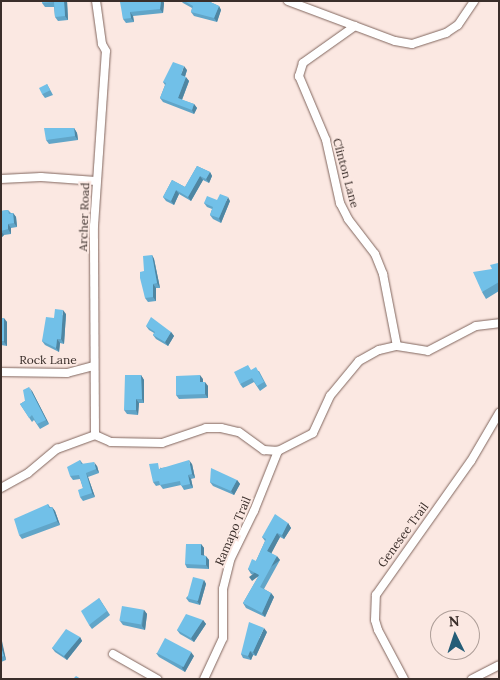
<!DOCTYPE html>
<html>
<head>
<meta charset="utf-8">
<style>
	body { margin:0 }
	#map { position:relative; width:500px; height:680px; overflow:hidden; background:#fbe8e2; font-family:Lora,serif }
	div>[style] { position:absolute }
	.roads { filter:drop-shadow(0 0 1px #81665e) drop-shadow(0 0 1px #81665e) }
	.minor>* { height:8px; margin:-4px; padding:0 4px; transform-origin:4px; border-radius:4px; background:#fff }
	.wall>* { inset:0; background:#61a5c8 }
	.shaded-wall>* { inset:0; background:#4f86a2; transform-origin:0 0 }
	.building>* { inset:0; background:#71c0e8; transform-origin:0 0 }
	span { translate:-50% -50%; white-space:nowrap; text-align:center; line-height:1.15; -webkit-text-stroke:4px #fbe8e2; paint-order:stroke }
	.street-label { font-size:12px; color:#3a2e2a }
	.frame { position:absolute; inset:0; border:2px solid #3a2e2a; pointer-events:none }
	.north { position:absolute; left:430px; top:610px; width:50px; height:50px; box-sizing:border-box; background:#fbe8e2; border:1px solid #ae9e98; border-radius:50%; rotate:356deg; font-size:14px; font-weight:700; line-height:20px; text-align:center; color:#3a2e2a }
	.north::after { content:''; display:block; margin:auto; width:18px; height:22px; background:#255d77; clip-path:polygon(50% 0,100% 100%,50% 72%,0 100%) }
</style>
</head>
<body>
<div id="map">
	<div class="roads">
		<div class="minor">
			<div style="left:288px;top:1px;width:114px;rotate:20.5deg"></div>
			<div style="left:395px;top:41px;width:17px;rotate:10deg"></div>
			<div style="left:412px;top:44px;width:36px;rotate:-18deg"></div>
			<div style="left:446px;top:33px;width:14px;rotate:-34deg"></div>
			<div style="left:458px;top:25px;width:29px;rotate:-56deg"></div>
			<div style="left:355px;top:26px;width:64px;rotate:144.6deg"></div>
			<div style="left:303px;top:63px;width:14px;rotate:107deg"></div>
			<div style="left:299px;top:76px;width:69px;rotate:67.1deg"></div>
			<div style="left:326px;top:140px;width:65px;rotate:77.5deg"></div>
			<div style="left:340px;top:203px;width:18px;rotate:63deg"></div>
			<div style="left:348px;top:219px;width:44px;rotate:52.4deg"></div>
			<div style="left:375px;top:254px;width:22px;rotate:68deg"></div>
			<div style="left:383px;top:274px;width:73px;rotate:79deg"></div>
			<div style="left:1px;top:179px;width:40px;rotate:-2.9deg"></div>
			<div style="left:41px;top:177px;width:55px;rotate:4.2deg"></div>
			<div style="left:1px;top:372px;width:66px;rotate:0.9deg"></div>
			<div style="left:67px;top:373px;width:27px;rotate:-15deg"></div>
			<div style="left:95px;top:435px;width:209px;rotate:-90.3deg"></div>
			<div style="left:94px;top:226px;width:175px;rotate:-86.1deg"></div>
			<div style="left:106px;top:51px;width:8px;rotate:-120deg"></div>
			<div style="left:102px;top:44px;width:43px;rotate:-97.9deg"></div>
			<div style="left:1px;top:488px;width:31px;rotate:-29deg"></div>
			<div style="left:28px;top:473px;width:38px;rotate:-40deg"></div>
			<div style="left:57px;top:449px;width:40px;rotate:-20.2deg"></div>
			<div style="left:95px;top:435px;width:17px;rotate:24deg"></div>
			<div style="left:111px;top:442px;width:51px;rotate:1.1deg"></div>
			<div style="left:162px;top:443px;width:46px;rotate:-18.8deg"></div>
			<div style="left:206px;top:428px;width:15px"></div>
			<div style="left:221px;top:428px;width:18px;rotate:13deg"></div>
			<div style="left:239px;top:432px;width:31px;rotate:36deg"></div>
			<div style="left:264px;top:450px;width:14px;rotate:4deg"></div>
			<div style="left:278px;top:451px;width:39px;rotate:-27deg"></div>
			<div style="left:313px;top:433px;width:41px;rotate:-65.3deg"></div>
			<div style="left:330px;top:396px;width:45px;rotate:-50.4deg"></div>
			<div style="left:359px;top:361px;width:23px;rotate:-29deg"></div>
			<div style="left:379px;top:350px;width:18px;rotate:-13deg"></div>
			<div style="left:397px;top:346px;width:31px;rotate:9deg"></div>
			<div style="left:428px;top:351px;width:54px;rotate:-27.5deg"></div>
			<div style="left:476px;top:326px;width:23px;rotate:-7deg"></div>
			<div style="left:113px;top:654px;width:51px;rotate:29.6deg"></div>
			<div style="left:204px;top:679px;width:45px;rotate:-65.1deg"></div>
			<div style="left:223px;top:638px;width:49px;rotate:-90deg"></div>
			<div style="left:223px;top:589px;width:30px;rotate:-76deg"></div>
			<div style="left:230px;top:560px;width:55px;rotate:-63.9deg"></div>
			<div style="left:254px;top:511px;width:65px;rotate:-68.2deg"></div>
			<div style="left:404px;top:679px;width:55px;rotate:-118deg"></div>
			<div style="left:378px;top:630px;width:10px;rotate:-107deg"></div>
			<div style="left:375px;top:620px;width:25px;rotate:-88deg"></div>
			<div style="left:376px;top:595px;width:164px;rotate:-54.7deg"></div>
			<div style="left:471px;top:461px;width:56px;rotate:-59.7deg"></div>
			<div style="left:472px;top:679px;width:30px;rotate:-27deg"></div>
		</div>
	</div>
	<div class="wall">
		<div style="clip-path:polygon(42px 1px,67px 1px,68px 20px,58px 21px,55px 17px,54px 7px,45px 7px,42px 3px)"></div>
		<div style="clip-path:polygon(122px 1px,163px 1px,164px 3px,163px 13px,133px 16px,134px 22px,126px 23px,123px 19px)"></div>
		<div style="clip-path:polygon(181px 1px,208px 1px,219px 6px,221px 10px,217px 22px,194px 16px,191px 12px,192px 8px,183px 3px)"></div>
		<div style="clip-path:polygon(187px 70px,185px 77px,189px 81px,182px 100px,194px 104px,197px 108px,194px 114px,163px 102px,160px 98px,165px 85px,163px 82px)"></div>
		<div style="clip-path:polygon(47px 84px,53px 95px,45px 98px,42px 94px)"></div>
		<div style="clip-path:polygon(74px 128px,77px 133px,78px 140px,49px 144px,46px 140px)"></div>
		<div style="clip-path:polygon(197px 166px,210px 172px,212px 176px,209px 183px,203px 180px,191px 201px,179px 194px,174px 205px,166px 201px,163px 197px,172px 180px,185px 187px)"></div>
		<div style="clip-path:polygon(217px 200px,230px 201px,221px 223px,213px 219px,210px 215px,212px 209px,207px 207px,204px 203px)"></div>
		<div style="clip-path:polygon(8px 210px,11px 213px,13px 213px,16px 217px,17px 227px,11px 228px,11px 234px,4px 235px,1px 238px,1px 211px)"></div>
		<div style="clip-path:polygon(152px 255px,154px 259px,160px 288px,156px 288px,156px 301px,148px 302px,145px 298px,144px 271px)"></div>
		<div style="clip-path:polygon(499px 265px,499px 291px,486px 299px,482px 292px)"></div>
		<div style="clip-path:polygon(66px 314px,64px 344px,60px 343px,59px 352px,45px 345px,42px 341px,54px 318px)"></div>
		<div style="clip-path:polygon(1px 318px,7px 322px,7px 346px,1px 345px)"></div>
		<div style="clip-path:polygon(146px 326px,171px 332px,174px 336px,168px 346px,156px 339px,153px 335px,154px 333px,149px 330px)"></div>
		<div style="clip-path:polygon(251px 370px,259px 371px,267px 386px,260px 391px,254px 382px,243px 388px,240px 384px)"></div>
		<div style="clip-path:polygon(141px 375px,144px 380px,144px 403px,139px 403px,138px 415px,127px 414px,124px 410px)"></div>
		<div style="clip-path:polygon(203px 379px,203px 382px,208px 386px,208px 398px,179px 399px,176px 395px)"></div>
		<div style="clip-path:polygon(32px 391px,49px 424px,40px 429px,34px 420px,32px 422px,20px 404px,25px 401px)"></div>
		<div style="clip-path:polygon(80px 460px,83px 464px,97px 466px,99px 473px,88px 477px,95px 497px,83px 501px,80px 497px,83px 488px,80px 479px,73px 480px,70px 476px)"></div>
		<div style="clip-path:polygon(192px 464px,195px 478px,191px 479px,193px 488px,184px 490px,181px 485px,163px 489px,160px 485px,156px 486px,153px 482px,161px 467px,161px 468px)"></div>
		<div style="clip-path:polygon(237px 480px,240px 484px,234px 495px,213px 486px,210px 482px)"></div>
		<div style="clip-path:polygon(48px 504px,50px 507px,52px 507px,55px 511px,60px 525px,22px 539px,19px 535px)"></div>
		<div style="clip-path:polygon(288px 523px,291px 528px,284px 539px,280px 537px,271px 553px,280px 560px,264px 589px,271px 593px,274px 597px,265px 617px,246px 608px,243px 603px,258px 577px,251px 574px,248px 569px,256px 561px,265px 541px,262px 537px)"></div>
		<div style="clip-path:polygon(201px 544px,204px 548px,204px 555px,209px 560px,209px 569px,187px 568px,185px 564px)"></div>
		<div style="clip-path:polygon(204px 580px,206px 584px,200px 605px,189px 602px,186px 598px)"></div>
		<div style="clip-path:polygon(99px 598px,110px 615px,92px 629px,89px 625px)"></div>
		<div style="clip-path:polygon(144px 610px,147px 614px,145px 630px,123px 625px,120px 621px)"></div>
		<div style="clip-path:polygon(203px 620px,206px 624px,194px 642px,180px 634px,177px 630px)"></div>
		<div style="clip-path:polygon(267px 632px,256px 656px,253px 655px,251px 660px,243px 658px,241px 654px)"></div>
		<div style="clip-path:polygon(80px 637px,82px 641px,67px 660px,55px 652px,52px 648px)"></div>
		<div style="clip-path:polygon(1px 640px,6px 660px,1px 662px)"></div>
		<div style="clip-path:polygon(156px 653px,194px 656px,185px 672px,159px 657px)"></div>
	</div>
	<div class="shaded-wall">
		<div style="clip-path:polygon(64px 1px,67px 1px,68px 20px,65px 16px)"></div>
		<div style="clip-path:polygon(161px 1px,163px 1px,164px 3px,163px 13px,160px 9px)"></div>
		<div style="clip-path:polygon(219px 6px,221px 10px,217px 22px,214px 18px)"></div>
		<div style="clip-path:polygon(130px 12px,133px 16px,134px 22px,131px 18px)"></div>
		<div style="clip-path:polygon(184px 66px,187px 70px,184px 79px,181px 75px)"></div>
		<div style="clip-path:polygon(186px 77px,189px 81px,181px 102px,178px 98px)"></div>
		<div style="clip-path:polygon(194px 104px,197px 108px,194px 114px,192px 110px)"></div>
		<div style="clip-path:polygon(74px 128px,77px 133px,78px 140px,75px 136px)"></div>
		<div style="clip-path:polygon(210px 172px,212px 176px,209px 183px,206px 179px)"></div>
		<div style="clip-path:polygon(200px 176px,203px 180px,191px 201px,188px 197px)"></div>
		<div style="clip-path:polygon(176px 190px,179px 194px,174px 205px,171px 201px)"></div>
		<div style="clip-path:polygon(228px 197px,230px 201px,221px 223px,219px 218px)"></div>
		<div style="clip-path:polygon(13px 213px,16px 217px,17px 227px,14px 223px)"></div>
		<div style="clip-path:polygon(8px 224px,11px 228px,11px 234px,8px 229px)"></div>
		<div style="clip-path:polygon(1px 231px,4px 235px,1px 238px)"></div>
		<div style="clip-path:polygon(152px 255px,154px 259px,160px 288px,157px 283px)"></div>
		<div style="clip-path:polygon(153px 284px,156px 288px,156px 301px,153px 297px)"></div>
		<div style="clip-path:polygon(63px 310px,66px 314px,64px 344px,61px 339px)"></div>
		<div style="clip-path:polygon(4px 318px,7px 322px,7px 346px,4px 342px)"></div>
		<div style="clip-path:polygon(171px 332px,174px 336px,168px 346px,165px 342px)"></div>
		<div style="clip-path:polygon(57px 339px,60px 343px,59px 352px,56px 348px)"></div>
		<div style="clip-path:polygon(141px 375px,144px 380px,144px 403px,142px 399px)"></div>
		<div style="clip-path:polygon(200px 375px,203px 379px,203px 386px,200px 382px)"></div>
		<div style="clip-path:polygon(205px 382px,208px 386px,208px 398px,205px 394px)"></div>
		<div style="clip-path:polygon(29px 387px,32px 391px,49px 424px,46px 420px)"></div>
		<div style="clip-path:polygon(136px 399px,139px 403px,138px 415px,136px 410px)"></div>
		<div style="clip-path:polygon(189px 460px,192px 464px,195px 478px,192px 474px)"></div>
		<div style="clip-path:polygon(94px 462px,97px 466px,99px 473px,96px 469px)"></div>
		<div style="clip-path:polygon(86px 473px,88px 477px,95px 497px,92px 493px)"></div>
		<div style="clip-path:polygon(188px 475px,191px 479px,193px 488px,190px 484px)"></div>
		<div style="clip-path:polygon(237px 480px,240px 484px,234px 495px,231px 491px)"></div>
		<div style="clip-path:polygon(52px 507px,55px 511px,60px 525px,57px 521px)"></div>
		<div style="clip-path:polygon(288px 523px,291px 528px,284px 539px,282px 535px)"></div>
		<div style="clip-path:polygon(277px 533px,280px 537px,270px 556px,267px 551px)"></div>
		<div style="clip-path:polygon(201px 544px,204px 548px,204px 560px,201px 555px)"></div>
		<div style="clip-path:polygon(206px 556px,209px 560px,209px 569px,206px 565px)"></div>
		<div style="left:277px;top:556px;width:5px;height:35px;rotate:53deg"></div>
		<div style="clip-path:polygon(204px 580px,206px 584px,200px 605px,197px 601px)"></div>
		<div style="clip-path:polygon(271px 593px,274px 597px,265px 617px,262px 613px)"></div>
		<div style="clip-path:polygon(144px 610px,147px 614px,145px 630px,142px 626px)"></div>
		<div style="clip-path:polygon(203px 620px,206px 624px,194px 642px,191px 638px)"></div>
		<div style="clip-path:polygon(264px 628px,267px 632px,256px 656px,253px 652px)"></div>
		<div style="clip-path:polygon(80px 637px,82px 641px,67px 660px,64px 656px)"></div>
		<div style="clip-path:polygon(1px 640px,2px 641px,6px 660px,4px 656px,1px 647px)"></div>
		<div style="clip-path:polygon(250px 651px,253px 655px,251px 660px,248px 656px)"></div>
		<div style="clip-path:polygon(191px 652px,194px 656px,185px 672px,182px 668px)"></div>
	</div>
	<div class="building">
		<div style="clip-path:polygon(42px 1px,64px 1px,65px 16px,55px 17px,54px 2px,42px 3px)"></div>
		<div style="clip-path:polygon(122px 1px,161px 1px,160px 9px,130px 12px,131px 18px,123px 19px,120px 2px)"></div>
		<div style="clip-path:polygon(184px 1px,208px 1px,219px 6px,214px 18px,191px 12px,193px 6px)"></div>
		<div style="clip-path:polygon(173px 62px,184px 66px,181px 75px,186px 77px,178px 98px,194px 104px,192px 110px,160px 98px,166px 83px,163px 82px)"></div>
		<div style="left:47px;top:84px;width:7px;height:9px;rotate:63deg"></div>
		<div style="clip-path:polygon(44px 128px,74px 128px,75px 136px,46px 140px)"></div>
		<div style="clip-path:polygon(197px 166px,210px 172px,206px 179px,200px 176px,188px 197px,176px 190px,171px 201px,163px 197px,172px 180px,185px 187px)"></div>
		<div style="clip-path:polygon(220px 194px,228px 197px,219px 218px,210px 215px,213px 207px,204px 203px,207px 196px,217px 200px)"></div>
		<div style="clip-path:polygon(8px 210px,9px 214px,13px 213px,14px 223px,8px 224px,8px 229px,1px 231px,1px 211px)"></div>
		<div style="clip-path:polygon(152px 255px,157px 283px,153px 284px,153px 297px,145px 298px,140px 278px,140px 272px,144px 271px,143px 256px)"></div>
		<div style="clip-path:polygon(498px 263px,499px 267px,499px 282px,482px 292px,473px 272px,492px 269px,490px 265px)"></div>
		<div style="clip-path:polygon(55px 309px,63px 310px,61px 339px,57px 339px,56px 348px,42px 341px,46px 317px,54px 318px)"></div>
		<div style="clip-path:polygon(151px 317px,171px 332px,165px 342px,153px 335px,155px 332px,146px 326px)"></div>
		<div style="left:1px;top:318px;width:3px;height:23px"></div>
		<div style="clip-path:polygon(248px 365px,251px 370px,256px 367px,264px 382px,257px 386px,252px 378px,240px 384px,234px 372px)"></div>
		<div style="clip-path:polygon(125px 375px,141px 375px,142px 399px,136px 399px,136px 410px,124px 410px)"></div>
		<div style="clip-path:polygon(200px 375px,200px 382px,205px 382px,205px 394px,176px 395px,176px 376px)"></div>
		<div style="clip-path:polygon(29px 387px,46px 420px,37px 424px,32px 415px,29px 418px,20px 404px,25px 401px,23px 390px)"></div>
		<div style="clip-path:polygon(80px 460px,81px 464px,94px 462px,96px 469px,86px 473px,92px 493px,80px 497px,78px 490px,83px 488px,79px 475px,70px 476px,67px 467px)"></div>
		<div style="clip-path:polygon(189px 460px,192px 474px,188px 475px,190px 484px,181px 486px,180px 481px,160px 485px,159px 481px,153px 482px,149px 464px,158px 463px,159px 469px)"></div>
		<div style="clip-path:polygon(211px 468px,237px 480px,231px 491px,210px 482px)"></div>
		<div style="clip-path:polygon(48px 504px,49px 508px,52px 507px,57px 521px,19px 535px,14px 519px)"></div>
		<div style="clip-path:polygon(275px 514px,288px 523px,282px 535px,277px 533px,267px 551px,277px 556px,260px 587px,271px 593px,262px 613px,243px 603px,259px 575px,248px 569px,252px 559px,256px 561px,266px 539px,262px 537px)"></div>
		<div style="clip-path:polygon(186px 544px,201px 544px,201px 555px,206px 556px,206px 565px,185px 564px)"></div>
		<div style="left:193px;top:577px;width:11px;height:22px;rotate:15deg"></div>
		<div style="clip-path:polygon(99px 598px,107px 611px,89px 625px,81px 611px)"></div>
		<div style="left:122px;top:606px;width:22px;height:15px;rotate:10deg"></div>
		<div style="clip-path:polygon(186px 614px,203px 620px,191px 638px,177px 630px)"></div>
		<div style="clip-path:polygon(249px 622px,264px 628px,253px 652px,250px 651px,248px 656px,241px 654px)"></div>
		<div style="clip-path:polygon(66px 629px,80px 637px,64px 656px,52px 648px)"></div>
		<div style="left:165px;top:638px;width:30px;height:17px;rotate:28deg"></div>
		<div style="clip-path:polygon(1px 647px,4px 656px,1px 657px)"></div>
		<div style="clip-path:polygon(76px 676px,81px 679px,73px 679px)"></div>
	</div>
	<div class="street-label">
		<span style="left:346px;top:173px;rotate:75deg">Clinton Lane</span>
		<span style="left:84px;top:217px;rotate:-88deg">Archer Road</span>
		<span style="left:48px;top:360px">Rock Lane</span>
		<span style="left:233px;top:531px;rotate:-67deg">Ramapo Trail</span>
		<span style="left:403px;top:535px;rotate:-54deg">Genesee Trail</span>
	</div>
	<div class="frame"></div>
	<div class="north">N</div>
</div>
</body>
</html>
